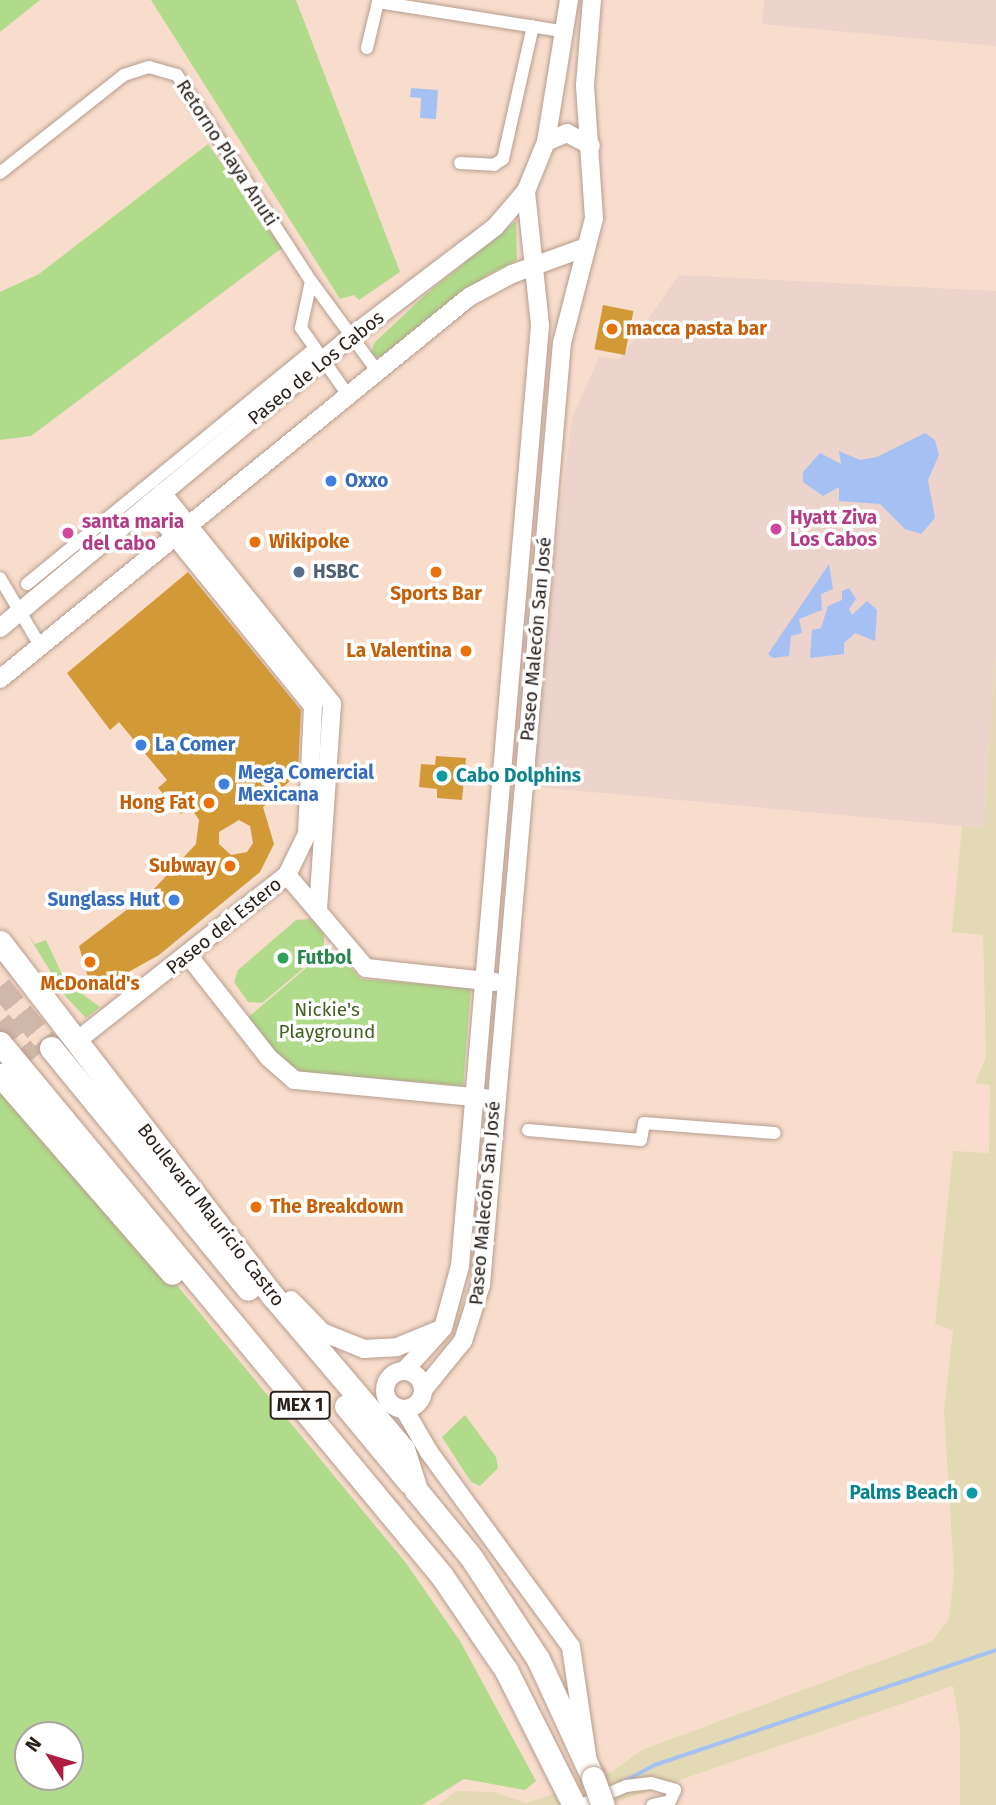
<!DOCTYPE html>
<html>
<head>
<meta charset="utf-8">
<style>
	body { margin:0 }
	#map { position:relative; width:996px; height:1805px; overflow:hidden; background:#f8ddcd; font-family:"Fira Sans",sans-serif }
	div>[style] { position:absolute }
	.commercial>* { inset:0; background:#ecd3cc }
	.green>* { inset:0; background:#b0db8a }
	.sand>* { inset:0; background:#e3dab5 }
	.water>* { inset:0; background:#a5c1f3 }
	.stream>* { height:3.5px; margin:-1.75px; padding:0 1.75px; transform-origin:1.75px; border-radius:1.75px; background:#a5c1f3 }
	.building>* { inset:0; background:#d29937; transform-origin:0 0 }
	.highway-tunnel>* { height:23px; margin-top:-11.5px; transform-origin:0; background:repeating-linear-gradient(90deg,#cfb7a9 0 23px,transparent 0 34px) }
	.roads { filter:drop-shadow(0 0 2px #b69d8e) drop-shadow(0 0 2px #b69d8e) }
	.street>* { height:12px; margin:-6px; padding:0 6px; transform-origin:6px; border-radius:6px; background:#fff }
	.secondary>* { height:18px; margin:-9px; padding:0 9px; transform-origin:9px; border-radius:9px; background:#fff }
	.secondary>.ring { margin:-9px; padding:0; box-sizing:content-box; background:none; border:18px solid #fff; border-radius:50% }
	.highway>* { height:23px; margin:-11.5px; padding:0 11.5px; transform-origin:11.5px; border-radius:11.5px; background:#fff }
	.bridges { filter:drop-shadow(0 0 2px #b69d8e) drop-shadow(0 0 2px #b69d8e) }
	.highway-bridge>* { height:23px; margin:-11.5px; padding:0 11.5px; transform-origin:11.5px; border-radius:11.5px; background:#fff }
	.dots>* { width:19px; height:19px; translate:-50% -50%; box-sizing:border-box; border:4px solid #fff; border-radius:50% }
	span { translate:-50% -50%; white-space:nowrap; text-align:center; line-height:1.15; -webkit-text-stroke:7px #fff; paint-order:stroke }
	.shield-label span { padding:2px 5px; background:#fff; border:2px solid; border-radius:5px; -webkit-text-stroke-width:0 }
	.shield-label { font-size:18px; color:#291f19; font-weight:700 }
	.street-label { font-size:19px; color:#291f19 }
	.food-label { font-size:19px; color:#c56008; font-weight:700 }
	.left { translate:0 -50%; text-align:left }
	.right { translate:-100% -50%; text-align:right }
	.shop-label { font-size:19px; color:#366cbe; font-weight:700 }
	.hotel-label { font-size:19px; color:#b23c85; font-weight:700 }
	.service-label { font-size:19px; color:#4e5e75; font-weight:700 }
	.culture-label { font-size:19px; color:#0d838f; font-weight:700 }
	.leisure-label { font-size:19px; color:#27864d; font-weight:700 }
	.park-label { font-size:19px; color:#426022 }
	.north { position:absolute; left:14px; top:1721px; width:70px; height:70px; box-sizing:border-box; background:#fff; border:2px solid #a9a5a3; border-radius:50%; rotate:307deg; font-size:19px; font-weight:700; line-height:28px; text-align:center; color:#291f19 }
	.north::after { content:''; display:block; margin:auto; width:24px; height:32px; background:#b01d42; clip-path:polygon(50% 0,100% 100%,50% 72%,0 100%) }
</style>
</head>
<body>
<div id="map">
	<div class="commercial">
		<div style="clip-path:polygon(764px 0,996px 0,996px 46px,762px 24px)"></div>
		<div style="clip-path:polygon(679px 275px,996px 291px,996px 653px,984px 828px,526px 786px,572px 418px,599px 357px,620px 359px)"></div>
	</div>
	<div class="green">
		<div style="clip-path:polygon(0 0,40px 0,0 32px)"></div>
		<div style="clip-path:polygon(151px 0,296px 0,400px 272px,359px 300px,354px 295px,340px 299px)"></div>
		<div style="clip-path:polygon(208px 144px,282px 248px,31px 436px,0 440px,0 292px,39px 274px)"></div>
		<div style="clip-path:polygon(516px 221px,517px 260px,489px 274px,384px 358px,371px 355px,374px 343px,424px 296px)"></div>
		<div style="clip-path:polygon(310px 919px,324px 934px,324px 951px,262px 1003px,248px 1002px,234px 982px,238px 970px,296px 920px)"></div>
		<div style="clip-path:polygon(27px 933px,35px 944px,46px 940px,65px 981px,100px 1007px,86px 1018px,66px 997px)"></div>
		<div style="clip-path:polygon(331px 947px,361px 979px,471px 988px,463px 1086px,288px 1071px,245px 1020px)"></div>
		<div style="clip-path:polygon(evenodd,0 1090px,157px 1261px,406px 1563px,460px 1641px,536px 1781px,525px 1790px,464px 1779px,422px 1805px,0 1805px,0 1090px,28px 1735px,70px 1735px,70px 1777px,28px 1777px,28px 1735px)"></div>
		<div style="clip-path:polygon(465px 1415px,496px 1457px,498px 1468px,480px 1486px,471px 1482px,442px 1437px)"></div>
	</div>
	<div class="sand">
		<div style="clip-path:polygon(996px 653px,996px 1805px,960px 1805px,960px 1729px,953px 1686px,607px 1805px,438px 1805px,456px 1791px,494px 1792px,526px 1803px,568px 1789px,613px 1771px,642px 1750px,931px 1642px,949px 1619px,954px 1574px,944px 1411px,953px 1330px,935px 1324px,953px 1151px,989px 1153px,990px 1085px,975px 1083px,986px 1057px,983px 935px,952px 932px,962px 826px,984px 827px)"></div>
	</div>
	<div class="water">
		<div style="clip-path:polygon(411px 88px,438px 90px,436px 119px,420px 118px,421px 98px,410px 97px)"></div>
		<div style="clip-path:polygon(925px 433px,935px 440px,939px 455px,928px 480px,935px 518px,921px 534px,905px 529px,880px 504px,839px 501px,839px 487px,823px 496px,803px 482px,803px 472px,820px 453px,841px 464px,839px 451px,860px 460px,877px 457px)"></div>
		<div style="clip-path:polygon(829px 564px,833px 589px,821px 594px,822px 610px,799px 619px,802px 633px,791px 636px,789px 656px,773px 658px,768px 654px)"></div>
		<div style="clip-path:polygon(849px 588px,856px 599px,849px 609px,852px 615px,867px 601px,877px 610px,875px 641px,855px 633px,844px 643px,844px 654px,810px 658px,812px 630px,821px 628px,828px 606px,842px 600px,842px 591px)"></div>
	</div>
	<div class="stream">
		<div style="left:623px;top:1782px;width:36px;rotate:-28deg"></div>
		<div style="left:655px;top:1765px;width:360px;rotate:-18.6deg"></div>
	</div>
	<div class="building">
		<div style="left:603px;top:305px;width:31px;height:45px;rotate:11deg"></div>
		<div style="clip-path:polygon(evenodd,188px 572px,301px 710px,298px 773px,263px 807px,274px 844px,260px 872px,159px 955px,98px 989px,90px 984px,79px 946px,153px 890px,196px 844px,199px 820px,190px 806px,181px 814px,158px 788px,167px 780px,119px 722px,110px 730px,67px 673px,188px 572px,239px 820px,250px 826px,253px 843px,247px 852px,231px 855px,219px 844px,219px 832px,239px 820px)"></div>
		<div style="clip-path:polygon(436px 756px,466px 758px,462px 800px,437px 798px,437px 789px,419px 787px,421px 764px,435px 765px)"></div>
	</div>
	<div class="highway-tunnel">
		<div style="left:0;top:986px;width:80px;rotate:50.6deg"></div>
		<div style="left:0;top:1021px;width:50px;rotate:50.6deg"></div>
	</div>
	<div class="roads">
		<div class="street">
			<div style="left:367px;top:48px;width:47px;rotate:-76.6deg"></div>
			<div style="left:378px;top:2px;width:191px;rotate:9deg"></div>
			<div style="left:460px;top:163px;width:34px;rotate:3deg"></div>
			<div style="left:494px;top:165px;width:11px;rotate:-34deg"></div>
			<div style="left:503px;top:159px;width:136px;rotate:-77.3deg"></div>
			<div style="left:0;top:173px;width:158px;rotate:-38.3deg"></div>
			<div style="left:124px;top:75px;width:26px;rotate:-18deg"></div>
			<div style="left:149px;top:67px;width:29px;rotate:16deg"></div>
			<div style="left:177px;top:75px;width:246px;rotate:57deg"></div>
			<div style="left:311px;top:281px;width:112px;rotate:53.7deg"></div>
			<div style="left:311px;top:281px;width:48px;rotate:102deg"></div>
			<div style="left:301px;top:328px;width:82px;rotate:55deg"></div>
			<div style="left:0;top:578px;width:80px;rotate:59.3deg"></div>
			<div style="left:27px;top:584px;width:371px;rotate:-39.3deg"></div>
			<div style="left:528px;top:1130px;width:113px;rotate:5.1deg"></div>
			<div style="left:641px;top:1140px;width:17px;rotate:-80deg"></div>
			<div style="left:644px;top:1123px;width:131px;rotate:4.4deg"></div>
			<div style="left:581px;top:1805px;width:49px;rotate:-22.9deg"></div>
			<div style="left:626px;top:1786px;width:25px;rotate:-7deg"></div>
			<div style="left:651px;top:1783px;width:25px;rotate:16deg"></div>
			<div style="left:675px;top:1790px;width:12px;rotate:114deg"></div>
			<div style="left:670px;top:1801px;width:18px;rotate:167deg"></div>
		</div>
		<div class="secondary">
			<div style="left:546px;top:142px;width:23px;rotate:-23deg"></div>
			<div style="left:567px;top:133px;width:27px;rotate:28deg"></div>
			<div style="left:162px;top:493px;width:271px;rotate:51.1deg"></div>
			<div style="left:332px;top:704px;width:208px;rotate:93.9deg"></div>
			<div style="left:0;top:628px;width:457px;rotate:-39.7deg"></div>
			<div style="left:352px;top:336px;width:180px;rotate:-37.3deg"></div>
			<div style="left:495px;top:227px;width:48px;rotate:-49.3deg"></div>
			<div style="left:526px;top:191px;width:53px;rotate:-67.8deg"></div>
			<div style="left:546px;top:142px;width:144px;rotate:-80.8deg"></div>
			<div style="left:0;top:679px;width:605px;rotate:-39.16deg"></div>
			<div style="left:469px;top:297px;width:49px;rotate:-28.1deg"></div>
			<div style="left:512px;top:274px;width:79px;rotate:-20deg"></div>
			<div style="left:287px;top:875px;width:122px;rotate:49.7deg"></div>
			<div style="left:366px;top:968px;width:130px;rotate:6.2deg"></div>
			<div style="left:188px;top:955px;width:131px;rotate:51.8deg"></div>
			<div style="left:269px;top:1058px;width:33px;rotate:41deg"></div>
			<div style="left:294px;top:1080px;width:192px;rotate:5.4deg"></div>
			<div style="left:83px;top:1036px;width:260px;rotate:-38.3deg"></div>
			<div style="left:287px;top:875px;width:46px;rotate:-64deg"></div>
			<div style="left:307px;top:834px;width:128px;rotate:-87.3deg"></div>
			<div style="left:313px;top:706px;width:260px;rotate:-129.1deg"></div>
			<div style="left:291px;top:1300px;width:45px;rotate:45.9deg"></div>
			<div style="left:322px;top:1332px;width:45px;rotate:22deg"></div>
			<div style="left:364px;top:1349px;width:33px;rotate:-3deg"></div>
			<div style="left:397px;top:1347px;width:48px;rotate:-22.2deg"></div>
			<div style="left:404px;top:1371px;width:58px;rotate:-47.8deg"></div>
			<div style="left:443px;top:1328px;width:64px;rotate:-74.7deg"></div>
			<div style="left:460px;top:1266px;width:944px;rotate:-85.14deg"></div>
			<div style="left:540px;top:325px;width:135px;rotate:-96deg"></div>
			<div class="ring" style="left:385px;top:1371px;width:20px;height:20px"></div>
			<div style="left:423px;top:1390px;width:63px;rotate:-50.8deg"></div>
			<div style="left:463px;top:1341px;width:59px;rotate:-72.2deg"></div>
			<div style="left:481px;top:1285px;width:945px;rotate:-85.09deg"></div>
			<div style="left:562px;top:343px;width:129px;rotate:-75.6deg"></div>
			<div style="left:594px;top:218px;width:133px;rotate:-93.9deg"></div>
			<div style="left:585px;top:85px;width:85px;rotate:-85.3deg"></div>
			<div style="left:404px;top:1409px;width:50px;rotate:59.8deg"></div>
			<div style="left:429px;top:1452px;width:241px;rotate:53.9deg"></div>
			<div style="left:571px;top:1647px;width:110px;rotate:81.6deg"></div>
		</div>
		<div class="highway">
			<div style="left:0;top:942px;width:446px;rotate:52.4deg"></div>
			<div style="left:272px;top:1295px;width:202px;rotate:49.6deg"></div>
			<div style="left:403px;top:1449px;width:43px;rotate:72.4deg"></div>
			<div style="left:416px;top:1490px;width:87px;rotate:50.6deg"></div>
			<div style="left:471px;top:1557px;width:122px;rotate:56.7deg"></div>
			<div style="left:538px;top:1659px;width:131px;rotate:65.2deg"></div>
			<div style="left:0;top:1043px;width:692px;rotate:50.33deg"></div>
			<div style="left:442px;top:1576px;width:114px;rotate:55.8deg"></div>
			<div style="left:506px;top:1670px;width:151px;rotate:63.3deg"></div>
			<div style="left:51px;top:1048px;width:311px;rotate:50.7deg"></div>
			<div style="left:0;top:1075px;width:262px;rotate:49deg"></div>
			<div style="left:346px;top:1406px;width:99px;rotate:50.3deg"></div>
		</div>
	</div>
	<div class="bridges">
		<div class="highway-bridge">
			<div style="left:593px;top:1778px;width:29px;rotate:70deg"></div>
		</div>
	</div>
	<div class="dots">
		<div style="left:612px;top:329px;background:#e8710a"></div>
		<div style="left:331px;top:481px;background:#3f7fe0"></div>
		<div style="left:776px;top:529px;background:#d1479c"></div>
		<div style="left:68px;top:533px;background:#d1479c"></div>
		<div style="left:255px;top:542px;background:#e8710a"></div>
		<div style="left:299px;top:572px;background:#5c6f8a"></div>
		<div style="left:436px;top:572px;background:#e8710a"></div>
		<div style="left:466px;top:651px;background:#e8710a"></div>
		<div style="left:141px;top:745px;background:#3f7fe0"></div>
		<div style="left:442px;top:776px;background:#0f9aa8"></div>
		<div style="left:224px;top:784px;background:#3f7fe0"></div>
		<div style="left:209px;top:803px;background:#e8710a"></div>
		<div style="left:230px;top:866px;background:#e8710a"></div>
		<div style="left:174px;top:900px;background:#3f7fe0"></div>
		<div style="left:283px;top:958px;background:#2e9e5b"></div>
		<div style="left:90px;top:962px;background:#e8710a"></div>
		<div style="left:256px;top:1207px;background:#e8710a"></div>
		<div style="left:972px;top:1493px;background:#0f9aa8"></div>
	</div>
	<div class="shield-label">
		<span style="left:300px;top:1405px">MEX 1</span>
	</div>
	<div class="street-label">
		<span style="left:227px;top:153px;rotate:57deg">Retorno Playa Anuti</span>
		<span style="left:316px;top:368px;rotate:-39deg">Paseo de Los Cabos</span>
		<span style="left:536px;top:639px;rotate:-85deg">Paseo Malecón San José</span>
		<span style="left:224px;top:926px;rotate:-39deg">Paseo del Estero</span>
		<span style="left:485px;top:1203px;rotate:-85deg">Paseo Malecón San José</span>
		<span style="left:211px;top:1215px;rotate:52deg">Boulevard Mauricio Castro</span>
	</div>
	<div class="food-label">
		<span class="left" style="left:626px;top:329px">macca pasta bar</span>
		<span class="left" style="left:269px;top:542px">Wikipoke</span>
		<span style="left:436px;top:594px">Sports Bar</span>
		<span class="right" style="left:452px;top:651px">La Valentina</span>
		<span class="right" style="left:195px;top:803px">Hong Fat</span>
		<span class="right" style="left:216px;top:866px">Subway</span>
		<span style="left:90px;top:984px">McDonald's</span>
		<span class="left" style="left:270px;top:1207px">The Breakdown</span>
	</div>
	<div class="shop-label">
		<span class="left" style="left:345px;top:481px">Oxxo</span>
		<span class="left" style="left:155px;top:745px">La Comer</span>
		<span class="left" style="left:238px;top:784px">Mega Comercial<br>Mexicana</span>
		<span class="right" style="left:160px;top:900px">Sunglass Hut</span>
	</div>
	<div class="hotel-label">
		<span class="left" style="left:790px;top:529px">Hyatt Ziva<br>Los Cabos</span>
		<span class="left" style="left:82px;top:533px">santa maria<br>del cabo</span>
	</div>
	<div class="service-label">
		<span class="left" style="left:313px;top:572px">HSBC</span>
	</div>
	<div class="culture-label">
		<span class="left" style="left:456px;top:776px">Cabo Dolphins</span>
		<span class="right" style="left:958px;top:1493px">Palms Beach</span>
	</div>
	<div class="leisure-label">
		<span class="left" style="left:297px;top:958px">Futbol</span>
	</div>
	<div class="park-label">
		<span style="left:327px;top:1021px">Nickie's<br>Playground</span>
	</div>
	<div class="north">N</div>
</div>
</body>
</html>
